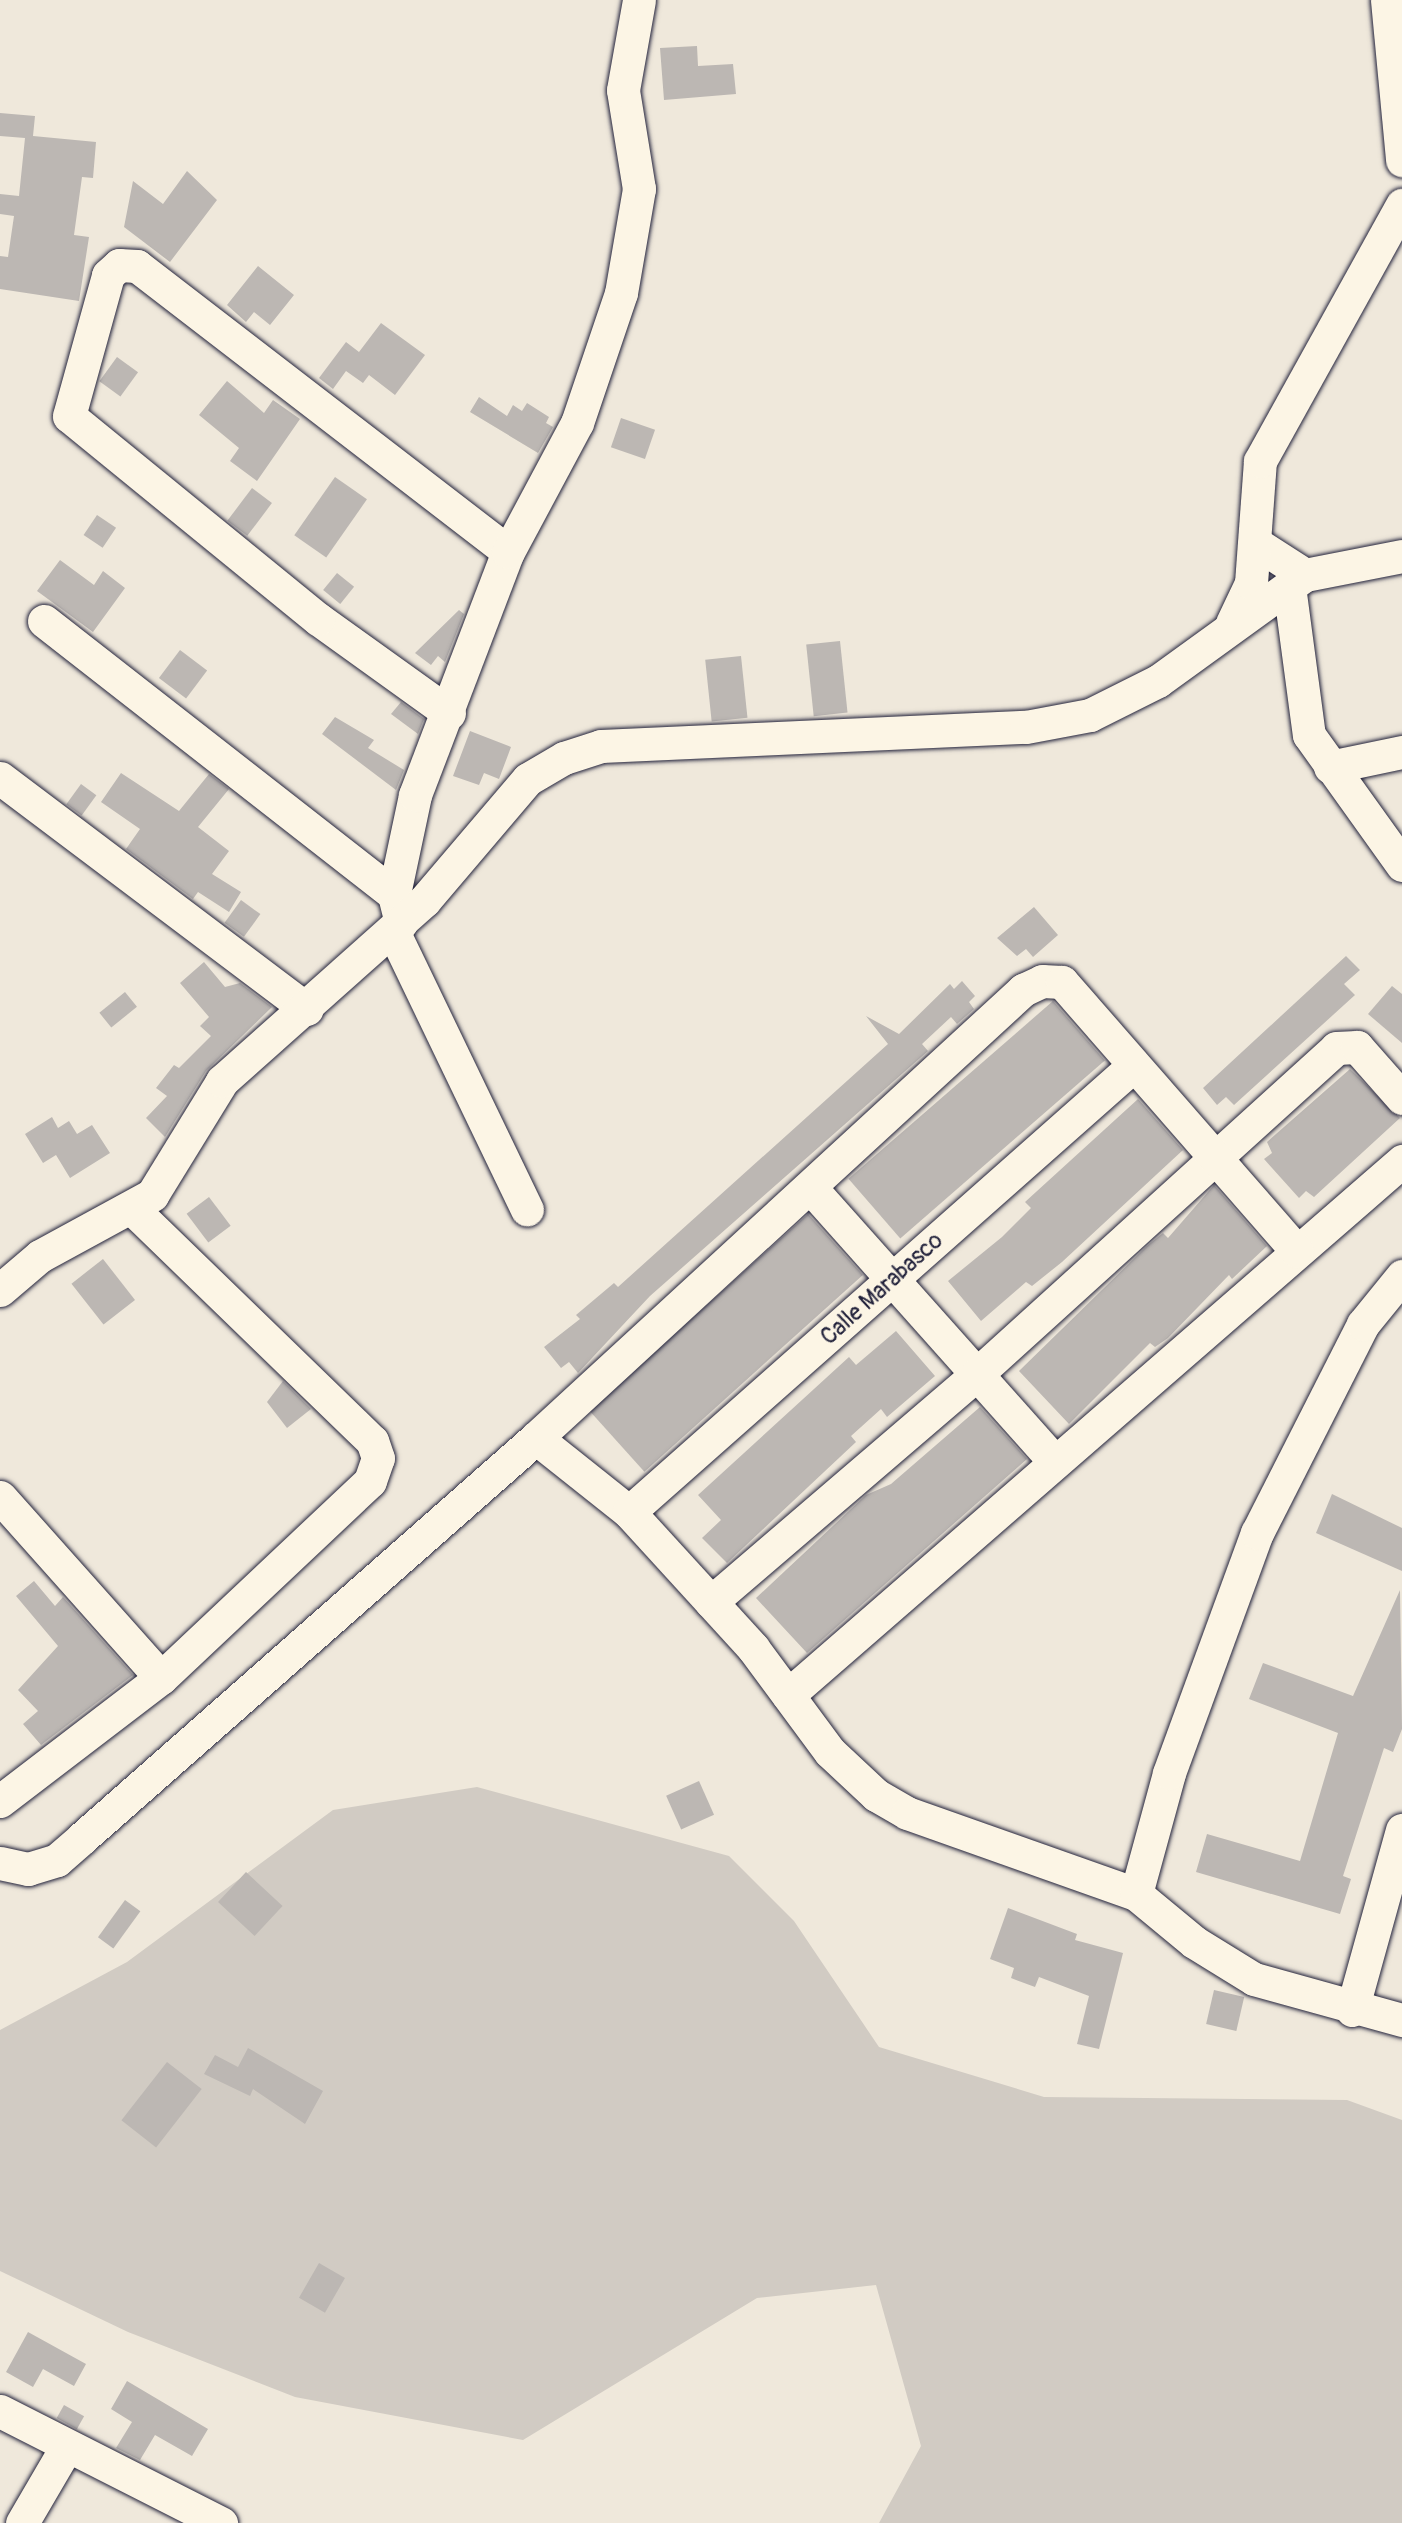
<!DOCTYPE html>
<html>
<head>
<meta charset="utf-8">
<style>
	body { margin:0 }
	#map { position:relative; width:1402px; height:2523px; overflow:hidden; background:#efe8db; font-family:Pangolin,sans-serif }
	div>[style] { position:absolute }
	.green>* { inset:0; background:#d1cbc3 }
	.building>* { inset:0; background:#bcb7b3; transform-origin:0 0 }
	.roads { filter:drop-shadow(0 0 2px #22223b) drop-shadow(0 0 2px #22223b) }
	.minor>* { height:33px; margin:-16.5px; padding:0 16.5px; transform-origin:16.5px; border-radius:16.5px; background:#fcf5e5 }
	span { translate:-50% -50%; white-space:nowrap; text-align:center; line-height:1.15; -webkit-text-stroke:5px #fcf5e5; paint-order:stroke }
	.street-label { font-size:23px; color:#22223b }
</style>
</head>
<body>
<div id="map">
	<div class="green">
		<div style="clip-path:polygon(477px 1787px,729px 1856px,794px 1921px,879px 2047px,1044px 2097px,1347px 2100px,1402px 2120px,1402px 2523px,879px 2523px,921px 2446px,876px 2285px,757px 2298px,523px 2440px,295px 2397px,128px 2332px,0 2271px,0 2030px,127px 1962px,333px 1810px)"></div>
	</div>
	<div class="building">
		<div style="clip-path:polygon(697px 46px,698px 66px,733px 64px,736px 94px,664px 100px,660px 48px)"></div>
		<div style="clip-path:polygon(0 113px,35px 116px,33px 136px,96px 142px,93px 178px,82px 177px,74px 235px,89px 237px,79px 301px,0 289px,0 256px,8px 257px,14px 216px,0 214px,0 194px,19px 196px,25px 138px,0 136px)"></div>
		<div style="clip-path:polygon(187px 171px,217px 200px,170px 262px,124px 227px,133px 181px,163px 204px)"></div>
		<div style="clip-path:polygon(258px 266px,294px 295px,270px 325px,254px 312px,246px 322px,227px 305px)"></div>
		<div style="clip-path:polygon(381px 323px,425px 355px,395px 395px,369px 375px,363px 383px,346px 371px,333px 389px,319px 378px,346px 342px,359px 352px)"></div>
		<div style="left:117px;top:357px;width:26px;height:30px;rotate:36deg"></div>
		<div style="clip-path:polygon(227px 381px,264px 413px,273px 400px,300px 419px,257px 481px,230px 461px,239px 448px,199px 415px)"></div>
		<div style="clip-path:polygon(479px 397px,507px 416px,513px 405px,522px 411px,527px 403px,549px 417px,546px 423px,553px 427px,538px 453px,470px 412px)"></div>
		<div style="left:621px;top:418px;width:36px;height:31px;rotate:19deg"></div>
		<div style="left:335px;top:477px;width:39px;height:71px;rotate:35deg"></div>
		<div style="left:252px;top:488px;width:25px;height:41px;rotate:37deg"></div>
		<div style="left:97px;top:515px;width:23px;height:24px;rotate:34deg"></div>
		<div style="clip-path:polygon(60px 560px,94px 585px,103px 571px,125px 588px,93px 632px,37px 591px)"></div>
		<div style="left:337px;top:573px;width:22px;height:22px;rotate:39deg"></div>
		<div style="clip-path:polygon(459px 610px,464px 614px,445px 662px,438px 656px,431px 665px,415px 653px)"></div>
		<div style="left:840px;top:641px;width:72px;height:34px;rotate:84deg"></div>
		<div style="left:180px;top:650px;width:34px;height:35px;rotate:37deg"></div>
		<div style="left:741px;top:656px;width:62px;height:36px;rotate:84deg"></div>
		<div style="clip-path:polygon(401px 702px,424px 719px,418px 734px,391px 714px)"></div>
		<div style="clip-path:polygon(335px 717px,374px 740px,368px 748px,404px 770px,396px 790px,322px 734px)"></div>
		<div style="clip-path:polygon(470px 731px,511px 747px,499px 779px,484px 773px,479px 785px,453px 776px)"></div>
		<div style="clip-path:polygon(121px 773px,179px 811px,209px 774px,229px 789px,198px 827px,229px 851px,212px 874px,241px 892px,229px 912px,198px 892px,193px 899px,126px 849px,140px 829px,101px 802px)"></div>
		<div style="left:81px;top:784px;width:19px;height:25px;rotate:36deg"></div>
		<div style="left:241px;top:900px;width:24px;height:28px;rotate:36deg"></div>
		<div style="clip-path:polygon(1034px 907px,1058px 935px,1033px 957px,1026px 949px,1017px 956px,997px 938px)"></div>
		<div style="clip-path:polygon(1346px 956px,1360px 970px,1344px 984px,1355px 995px,1234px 1105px,1226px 1097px,1217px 1105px,1203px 1088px)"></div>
		<div style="clip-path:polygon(204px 962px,225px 987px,240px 983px,272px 1007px,206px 1071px,165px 1137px,146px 1118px,167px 1096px,156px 1088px,174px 1065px,179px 1068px,211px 1036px,200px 1026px,209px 1017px,180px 983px)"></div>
		<div style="clip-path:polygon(962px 981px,975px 996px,969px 1002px,974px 1009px,957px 1024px,951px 1017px,922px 1044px,928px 1051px,650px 1296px,578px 1373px,569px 1362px,561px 1368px,544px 1347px,580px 1319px,576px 1315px,614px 1283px,618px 1287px,888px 1044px,866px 1016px,899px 1034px,950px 984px,954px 989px)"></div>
		<div style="clip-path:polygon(1392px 986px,1402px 994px,1402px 1043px,1368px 1014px)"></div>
		<div style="left:125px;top:992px;width:19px;height:33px;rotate:51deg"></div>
		<div style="left:1053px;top:1001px;width:79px;height:271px;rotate:49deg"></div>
		<div style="clip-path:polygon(1350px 1069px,1400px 1118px,1314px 1197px,1306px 1191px,1299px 1198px,1264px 1159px,1272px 1153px,1267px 1142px)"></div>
		<div style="clip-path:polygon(1138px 1099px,1183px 1150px,1062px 1262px,1032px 1286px,1026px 1282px,981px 1321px,948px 1281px,1002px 1237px,1031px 1208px,1025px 1202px)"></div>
		<div style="clip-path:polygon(52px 1117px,58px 1128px,69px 1121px,77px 1134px,92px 1125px,110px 1153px,70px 1178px,56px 1155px,43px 1163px,25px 1134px)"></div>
		<div style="clip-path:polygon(1214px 1185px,1267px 1246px,1232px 1279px,1229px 1275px,1168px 1338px,1155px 1347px,1150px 1343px,1069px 1424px,1019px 1371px,1147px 1246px,1163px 1233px,1168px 1238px)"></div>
		<div style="left:209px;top:1197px;width:36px;height:28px;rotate:53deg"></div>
		<div style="left:808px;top:1214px;width:82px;height:294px;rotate:48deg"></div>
		<div style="left:103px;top:1259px;width:52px;height:40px;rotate:52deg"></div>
		<div style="clip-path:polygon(896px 1331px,935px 1376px,887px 1417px,881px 1409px,851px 1436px,856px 1442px,727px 1563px,702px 1538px,721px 1520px,698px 1495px,849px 1357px,856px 1365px)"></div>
		<div style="clip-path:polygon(283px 1381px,311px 1409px,287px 1428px,267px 1402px)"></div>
		<div style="clip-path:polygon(980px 1407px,1027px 1459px,807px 1653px,756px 1598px,866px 1495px,891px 1484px)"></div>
		<div style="clip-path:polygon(1332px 1494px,1402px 1528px,1402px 1571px,1316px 1533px)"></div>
		<div style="clip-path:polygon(34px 1581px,55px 1606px,63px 1597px,133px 1675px,41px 1745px,23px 1724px,38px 1711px,18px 1690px,58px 1646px,16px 1596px)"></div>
		<div style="clip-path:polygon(1400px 1590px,1402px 1729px,1393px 1752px,1384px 1748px,1343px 1876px,1351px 1879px,1340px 1914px,1196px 1872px,1207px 1834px,1300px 1861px,1338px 1733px,1249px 1699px,1263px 1663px,1353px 1696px)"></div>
		<div style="left:699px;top:1781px;width:37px;height:36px;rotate:66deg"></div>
		<div style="left:246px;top:1872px;width:50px;height:41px;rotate:43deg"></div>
		<div style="left:125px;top:1900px;width:19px;height:46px;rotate:36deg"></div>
		<div style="clip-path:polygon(1008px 1908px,1077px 1934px,1075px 1940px,1123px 1953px,1099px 2049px,1077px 2044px,1089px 1996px,1039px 1977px,1035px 1987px,1011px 1978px,1014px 1968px,990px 1959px)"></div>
		<div style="left:1214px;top:1990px;width:31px;height:35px;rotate:13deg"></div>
		<div style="clip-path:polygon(248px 2048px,323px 2091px,305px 2124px,253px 2089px,250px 2096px,204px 2074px,215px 2055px,238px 2067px)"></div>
		<div style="left:167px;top:2062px;width:44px;height:74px;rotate:38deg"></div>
		<div style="left:319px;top:2263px;width:30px;height:40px;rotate:30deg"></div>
		<div style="clip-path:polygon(28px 2332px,86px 2364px,74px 2386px,43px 2369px,33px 2387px,6px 2372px)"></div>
		<div style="clip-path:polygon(127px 2381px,208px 2429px,192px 2456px,155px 2435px,140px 2460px,116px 2448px,132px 2422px,111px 2409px)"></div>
		<div style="left:64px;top:2405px;width:23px;height:15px;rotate:29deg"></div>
	</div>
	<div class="roads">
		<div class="minor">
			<div style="left:1387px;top:0;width:161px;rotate:84.6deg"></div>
			<div style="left:1257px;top:544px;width:57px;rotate:32.9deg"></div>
			<div style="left:1305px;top:575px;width:19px;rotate:145deg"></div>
			<div style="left:1289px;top:586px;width:150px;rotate:82.4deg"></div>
			<div style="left:1309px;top:735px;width:160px;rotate:54.4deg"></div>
			<div style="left:1305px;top:575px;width:99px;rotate:-11.1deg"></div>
			<div style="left:44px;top:621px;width:444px;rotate:38deg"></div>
			<div style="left:1232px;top:623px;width:44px;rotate:-64.6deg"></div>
			<div style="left:1251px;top:583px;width:122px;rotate:-85.8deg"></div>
			<div style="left:1260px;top:461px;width:293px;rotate:-61deg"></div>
			<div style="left:449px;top:713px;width:161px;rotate:-144.3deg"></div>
			<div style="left:318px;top:619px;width:321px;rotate:-140.8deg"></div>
			<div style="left:69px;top:416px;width:146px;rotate:-74.5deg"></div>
			<div style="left:108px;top:275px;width:15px;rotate:-42deg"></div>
			<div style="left:119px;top:265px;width:18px;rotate:3deg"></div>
			<div style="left:137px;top:266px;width:468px;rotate:37.6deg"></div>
			<div style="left:1330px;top:767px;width:74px;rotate:-11.8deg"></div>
			<div style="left:0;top:778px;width:384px;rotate:37deg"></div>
			<div style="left:401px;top:923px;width:30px;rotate:-104deg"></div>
			<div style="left:394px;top:894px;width:101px;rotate:-78deg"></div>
			<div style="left:415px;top:795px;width:260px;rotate:-69.1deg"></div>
			<div style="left:508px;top:552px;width:146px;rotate:-61.9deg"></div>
			<div style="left:577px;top:423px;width:137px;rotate:-71.3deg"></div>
			<div style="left:621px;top:293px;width:106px;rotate:-80.2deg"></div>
			<div style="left:639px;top:189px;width:100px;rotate:-99.2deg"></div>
			<div style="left:623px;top:90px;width:91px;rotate:-79.9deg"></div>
			<div style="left:393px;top:931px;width:309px;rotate:64.3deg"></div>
			<div style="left:810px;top:1187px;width:368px;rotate:48.3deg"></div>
			<div style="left:0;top:1290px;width:52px;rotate:-40.4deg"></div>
			<div style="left:40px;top:1256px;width:128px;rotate:-28.6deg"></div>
			<div style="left:152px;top:1195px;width:134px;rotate:-58.4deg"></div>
			<div style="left:222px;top:1081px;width:271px;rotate:-41.7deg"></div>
			<div style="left:424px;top:901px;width:160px;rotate:-49.6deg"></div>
			<div style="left:528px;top:779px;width:42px;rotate:-30.3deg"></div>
			<div style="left:564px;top:758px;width:39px;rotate:-18deg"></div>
			<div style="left:601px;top:746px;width:425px;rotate:-2.6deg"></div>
			<div style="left:1026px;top:727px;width:65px;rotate:-10.6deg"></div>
			<div style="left:1090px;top:715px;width:76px;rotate:-26.6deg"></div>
			<div style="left:1158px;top:681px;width:162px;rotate:-35.9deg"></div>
			<div style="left:536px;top:1438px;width:119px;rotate:38.5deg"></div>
			<div style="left:629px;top:1512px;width:184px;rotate:47.6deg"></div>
			<div style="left:753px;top:1648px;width:129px;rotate:53.5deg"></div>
			<div style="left:830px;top:1752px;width:63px;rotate:43.1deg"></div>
			<div style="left:876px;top:1795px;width:36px;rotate:30deg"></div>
			<div style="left:907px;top:1813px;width:243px;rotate:19.5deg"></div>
			<div style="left:1136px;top:1894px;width:75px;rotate:39.6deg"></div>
			<div style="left:1194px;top:1942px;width:70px;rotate:31.7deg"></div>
			<div style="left:1254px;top:1979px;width:154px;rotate:15.5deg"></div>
			<div style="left:0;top:1497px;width:242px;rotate:48.3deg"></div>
			<div style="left:629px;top:1512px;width:674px;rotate:-41.51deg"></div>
			<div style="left:711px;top:1602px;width:350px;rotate:-40.6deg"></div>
			<div style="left:977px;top:1374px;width:485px;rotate:-42.2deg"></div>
			<div style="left:1336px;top:1048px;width:21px;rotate:-3deg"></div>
			<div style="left:1357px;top:1047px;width:68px;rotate:48.6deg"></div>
			<div style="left:788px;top:1695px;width:814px;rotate:-41.01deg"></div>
			<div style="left:0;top:1801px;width:203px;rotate:-37.4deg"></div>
			<div style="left:161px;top:1678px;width:287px;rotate:-43.3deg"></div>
			<div style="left:370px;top:1481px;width:24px;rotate:-71deg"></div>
			<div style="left:378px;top:1458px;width:18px;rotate:-109deg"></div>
			<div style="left:372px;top:1441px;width:332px;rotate:-135.9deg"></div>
			<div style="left:0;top:1863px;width:29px;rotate:12deg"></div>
			<div style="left:28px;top:1869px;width:30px;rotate:-17deg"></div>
			<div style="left:57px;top:1860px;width:33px;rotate:-41deg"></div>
			<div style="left:82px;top:1838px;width:605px;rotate:-41.38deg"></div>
			<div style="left:536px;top:1438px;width:662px;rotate:-42.61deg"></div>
			<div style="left:1023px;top:990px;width:21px;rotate:-25deg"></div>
			<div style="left:1042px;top:981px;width:20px;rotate:3deg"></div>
			<div style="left:1062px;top:982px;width:357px;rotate:48.9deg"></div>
			<div style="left:1136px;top:1894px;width:125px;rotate:-74.7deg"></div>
			<div style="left:1169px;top:1773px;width:256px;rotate:-69.9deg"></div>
			<div style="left:1257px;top:1533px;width:234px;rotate:-63.1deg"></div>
			<div style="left:1363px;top:1324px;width:62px;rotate:-50.9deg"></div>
			<div style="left:1352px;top:2010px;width:187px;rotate:-74.5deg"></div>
			<div style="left:0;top:2411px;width:248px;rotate:26.9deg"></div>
			<div style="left:22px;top:2523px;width:89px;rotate:-59.7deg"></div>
		</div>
	</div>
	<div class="street-label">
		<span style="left:882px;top:1289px;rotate:-42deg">Calle Marabasco</span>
	</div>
</div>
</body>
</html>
